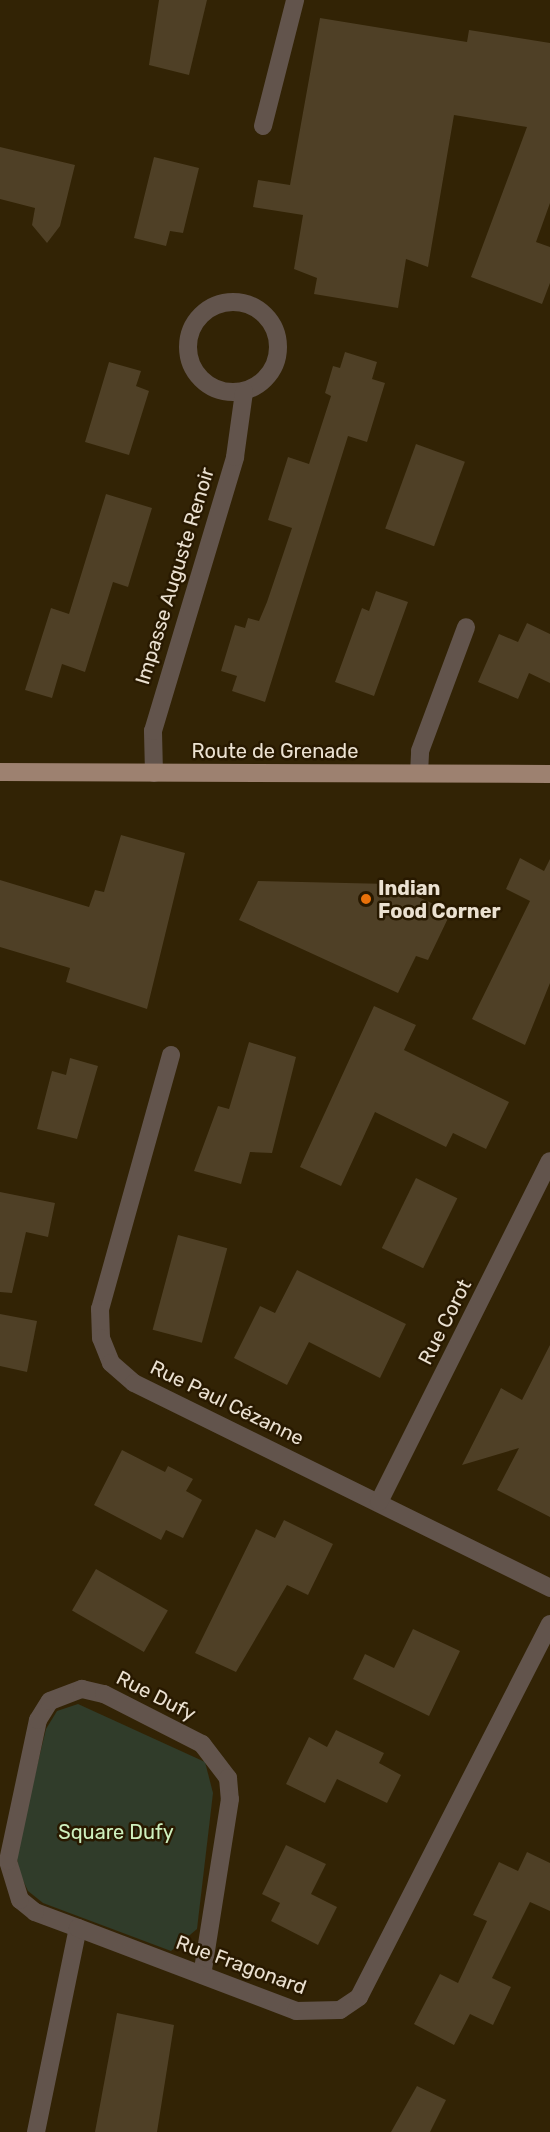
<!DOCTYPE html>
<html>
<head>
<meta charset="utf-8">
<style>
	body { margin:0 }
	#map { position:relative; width:550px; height:2132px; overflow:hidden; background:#322305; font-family:Rubik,sans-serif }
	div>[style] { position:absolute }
	.green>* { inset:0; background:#303c2a }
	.building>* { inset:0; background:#4f4026; transform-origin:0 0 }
	.minor>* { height:18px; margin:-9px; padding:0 9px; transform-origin:9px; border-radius:9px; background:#62544c }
	.minor>.ring { margin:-9px; padding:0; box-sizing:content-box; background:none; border:18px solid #62544c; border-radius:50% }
	.major>* { height:18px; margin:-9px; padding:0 9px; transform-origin:9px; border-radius:9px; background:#9d8170 }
	.dots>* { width:16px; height:16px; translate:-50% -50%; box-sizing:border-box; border:3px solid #281900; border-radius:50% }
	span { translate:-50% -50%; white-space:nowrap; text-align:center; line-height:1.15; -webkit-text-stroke:5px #281900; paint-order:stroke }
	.street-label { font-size:20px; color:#ebe1d1 }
	.poi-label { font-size:20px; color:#ebe1d1; font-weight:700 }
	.left { translate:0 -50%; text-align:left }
	.park-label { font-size:20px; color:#cef0be }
</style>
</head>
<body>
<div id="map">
	<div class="green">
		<div style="clip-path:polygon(78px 1704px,205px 1762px,213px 1793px,197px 1929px,171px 1951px,43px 1903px,28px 1891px,20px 1874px,16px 1853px,46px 1729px,57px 1711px)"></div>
	</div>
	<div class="building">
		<div style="clip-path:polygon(159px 0,207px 0,189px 75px,149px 65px)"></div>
		<div style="clip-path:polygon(320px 18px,467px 42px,469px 30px,550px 43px,550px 203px,536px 242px,550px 247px,550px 283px,542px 304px,471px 277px,527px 127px,454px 115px,428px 267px,406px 259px,398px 308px,314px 294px,317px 278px,294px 269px,303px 215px,253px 207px,258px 180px,290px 185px)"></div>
		<div style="clip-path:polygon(0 147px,75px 165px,60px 226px,47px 243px,32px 225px,35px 208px,0 199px)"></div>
		<div style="clip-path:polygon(154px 157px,199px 168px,183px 233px,170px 231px,166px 246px,134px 238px)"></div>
		<div style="clip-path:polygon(345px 352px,377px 362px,372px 379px,385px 383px,367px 442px,348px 436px,265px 702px,232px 691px,237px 676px,221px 671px,235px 625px,245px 628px,248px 618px,259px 621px,267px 602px,292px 528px,268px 520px,288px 457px,309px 464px,331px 396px,325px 393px,333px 366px,340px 368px)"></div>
		<div style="clip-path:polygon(109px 362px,141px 371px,136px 386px,149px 391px,129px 455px,85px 442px)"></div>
		<div style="left:416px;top:444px;width:52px;height:90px;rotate:20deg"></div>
		<div style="clip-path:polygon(106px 494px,152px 508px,128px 587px,113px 582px,85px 672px,62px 664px,52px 698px,25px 690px,51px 608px,69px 614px)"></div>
		<div style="clip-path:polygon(376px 591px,408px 602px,374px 696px,335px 682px,362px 608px,369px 611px)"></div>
		<div style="clip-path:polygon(527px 623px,550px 634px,550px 683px,529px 673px,518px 699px,478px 682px,499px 634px,518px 642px)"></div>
		<div style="clip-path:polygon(121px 835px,185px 853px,147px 1009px,66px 982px,70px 968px,0 947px,0 880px,89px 907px,95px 890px,104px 892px)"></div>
		<div style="clip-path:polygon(520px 858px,544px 871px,550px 859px,550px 983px,525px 1045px,472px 1019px,530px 901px,506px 889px)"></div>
		<div style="clip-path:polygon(258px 881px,390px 884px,451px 912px,428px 960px,416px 956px,398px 993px,239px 920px)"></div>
		<div style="clip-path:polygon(374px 1006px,416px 1025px,404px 1050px,509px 1102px,486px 1149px,453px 1133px,446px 1147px,375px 1112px,341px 1186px,300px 1167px)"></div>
		<div style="clip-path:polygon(249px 1042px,296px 1057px,272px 1153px,250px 1152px,241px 1184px,194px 1171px,218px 1106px,229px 1109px)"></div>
		<div style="clip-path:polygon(70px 1058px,98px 1066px,77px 1139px,37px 1129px,52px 1071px,66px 1075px)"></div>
		<div style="left:416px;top:1178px;width:46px;height:78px;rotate:26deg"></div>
		<div style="clip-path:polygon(0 1192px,55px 1203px,48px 1237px,26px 1232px,12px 1293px,0 1292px)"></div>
		<div style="left:178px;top:1235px;width:51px;height:98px;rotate:15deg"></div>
		<div style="clip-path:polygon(297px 1270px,406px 1324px,380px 1378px,309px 1342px,287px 1385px,234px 1358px,260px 1306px,275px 1313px)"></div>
		<div style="clip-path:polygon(0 1314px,37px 1321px,27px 1372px,0 1366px)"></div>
		<div style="clip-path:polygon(550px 1345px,550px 1517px,497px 1490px,519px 1448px,462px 1465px,501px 1388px,522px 1400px)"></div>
		<div style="clip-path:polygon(122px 1450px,165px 1472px,168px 1466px,193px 1479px,186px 1491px,202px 1500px,183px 1538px,166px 1530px,161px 1540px,94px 1505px)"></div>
		<div style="clip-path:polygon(284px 1520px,333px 1544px,308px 1595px,287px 1585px,236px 1672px,195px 1653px,256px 1529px,275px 1538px)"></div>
		<div style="left:96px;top:1569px;width:83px;height:48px;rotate:30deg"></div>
		<div style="clip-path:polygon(413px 1629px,460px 1651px,429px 1716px,353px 1679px,365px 1654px,394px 1668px)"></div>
		<div style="clip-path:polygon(336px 1730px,384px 1753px,379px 1763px,401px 1775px,387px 1803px,337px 1779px,325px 1803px,286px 1784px,309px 1737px,327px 1747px)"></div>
		<div style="clip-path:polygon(286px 1845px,326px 1864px,311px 1894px,337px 1907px,318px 1945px,271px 1921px,280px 1903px,262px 1894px)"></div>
		<div style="clip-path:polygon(527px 1852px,550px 1863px,550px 1911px,530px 1902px,492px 1978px,511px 1987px,493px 2025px,470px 2014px,454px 2045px,414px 2024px,440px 1974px,458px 1983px,487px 1921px,473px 1915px,499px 1862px,518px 1871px)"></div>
		<div style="clip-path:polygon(117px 2013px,174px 2025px,157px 2132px,95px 2132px)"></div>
		<div style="clip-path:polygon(417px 2086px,446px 2100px,430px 2132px,391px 2132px)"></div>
	</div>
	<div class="minor">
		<div style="left:263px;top:126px;width:130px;rotate:-75.7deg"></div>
		<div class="ring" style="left:188px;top:302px;width:72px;height:72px"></div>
		<div style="left:154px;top:773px;width:42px;rotate:-91.4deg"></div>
		<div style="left:153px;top:731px;width:286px;rotate:-73.3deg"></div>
		<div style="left:235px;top:457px;width:66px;rotate:-82.1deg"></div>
		<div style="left:419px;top:773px;width:22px;rotate:-87deg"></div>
		<div style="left:420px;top:751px;width:132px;rotate:-69.6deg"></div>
		<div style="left:171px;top:1055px;width:264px;rotate:105.6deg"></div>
		<div style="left:100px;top:1309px;width:29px;rotate:88deg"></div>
		<div style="left:101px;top:1338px;width:27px;rotate:68deg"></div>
		<div style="left:111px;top:1363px;width:30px;rotate:41deg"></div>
		<div style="left:134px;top:1383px;width:464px;rotate:26.2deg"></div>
		<div style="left:379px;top:1502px;width:381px;rotate:-63.4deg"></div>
		<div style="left:78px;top:1928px;width:46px;rotate:-159.6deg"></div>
		<div style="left:35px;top:1912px;width:19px;rotate:-141deg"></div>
		<div style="left:20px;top:1900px;width:41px;rotate:-107.1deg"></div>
		<div style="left:8px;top:1861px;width:144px;rotate:-78deg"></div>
		<div style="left:38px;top:1720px;width:22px;rotate:-58deg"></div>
		<div style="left:50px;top:1701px;width:34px;rotate:-21deg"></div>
		<div style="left:82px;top:1689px;width:23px;rotate:13deg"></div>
		<div style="left:104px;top:1694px;width:110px;rotate:27deg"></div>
		<div style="left:202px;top:1744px;width:43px;rotate:52.6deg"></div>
		<div style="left:228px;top:1778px;width:21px;rotate:85deg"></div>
		<div style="left:230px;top:1799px;width:178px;rotate:99deg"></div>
		<div style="left:36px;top:2132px;width:208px;rotate:-78.4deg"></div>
		<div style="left:78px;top:1928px;width:233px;rotate:20.8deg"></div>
		<div style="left:296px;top:2011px;width:44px;rotate:-1.3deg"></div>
		<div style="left:340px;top:2010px;width:23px;rotate:-34deg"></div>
		<div style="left:359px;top:1997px;width:419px;rotate:-62.9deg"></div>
	</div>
	<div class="major">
		<div style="left:0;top:772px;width:550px;rotate:0.21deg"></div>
	</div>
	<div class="dots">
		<div style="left:366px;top:899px;background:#e8710a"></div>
	</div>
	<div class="street-label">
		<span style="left:175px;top:576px;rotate:-73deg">Impasse Auguste Renoir</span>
		<span style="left:275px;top:751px">Route de Grenade</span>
		<span style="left:445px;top:1322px;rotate:-63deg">Rue Corot</span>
		<span style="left:227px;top:1403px;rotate:26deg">Rue Paul Cézanne</span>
		<span style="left:156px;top:1696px;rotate:27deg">Rue Dufy</span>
		<span style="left:241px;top:1965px;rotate:20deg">Rue Fragonard</span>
	</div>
	<div class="poi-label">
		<span class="left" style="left:378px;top:900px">Indian<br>Food Corner</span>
	</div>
	<div class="park-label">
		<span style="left:116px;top:1832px">Square Dufy</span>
	</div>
</div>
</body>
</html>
